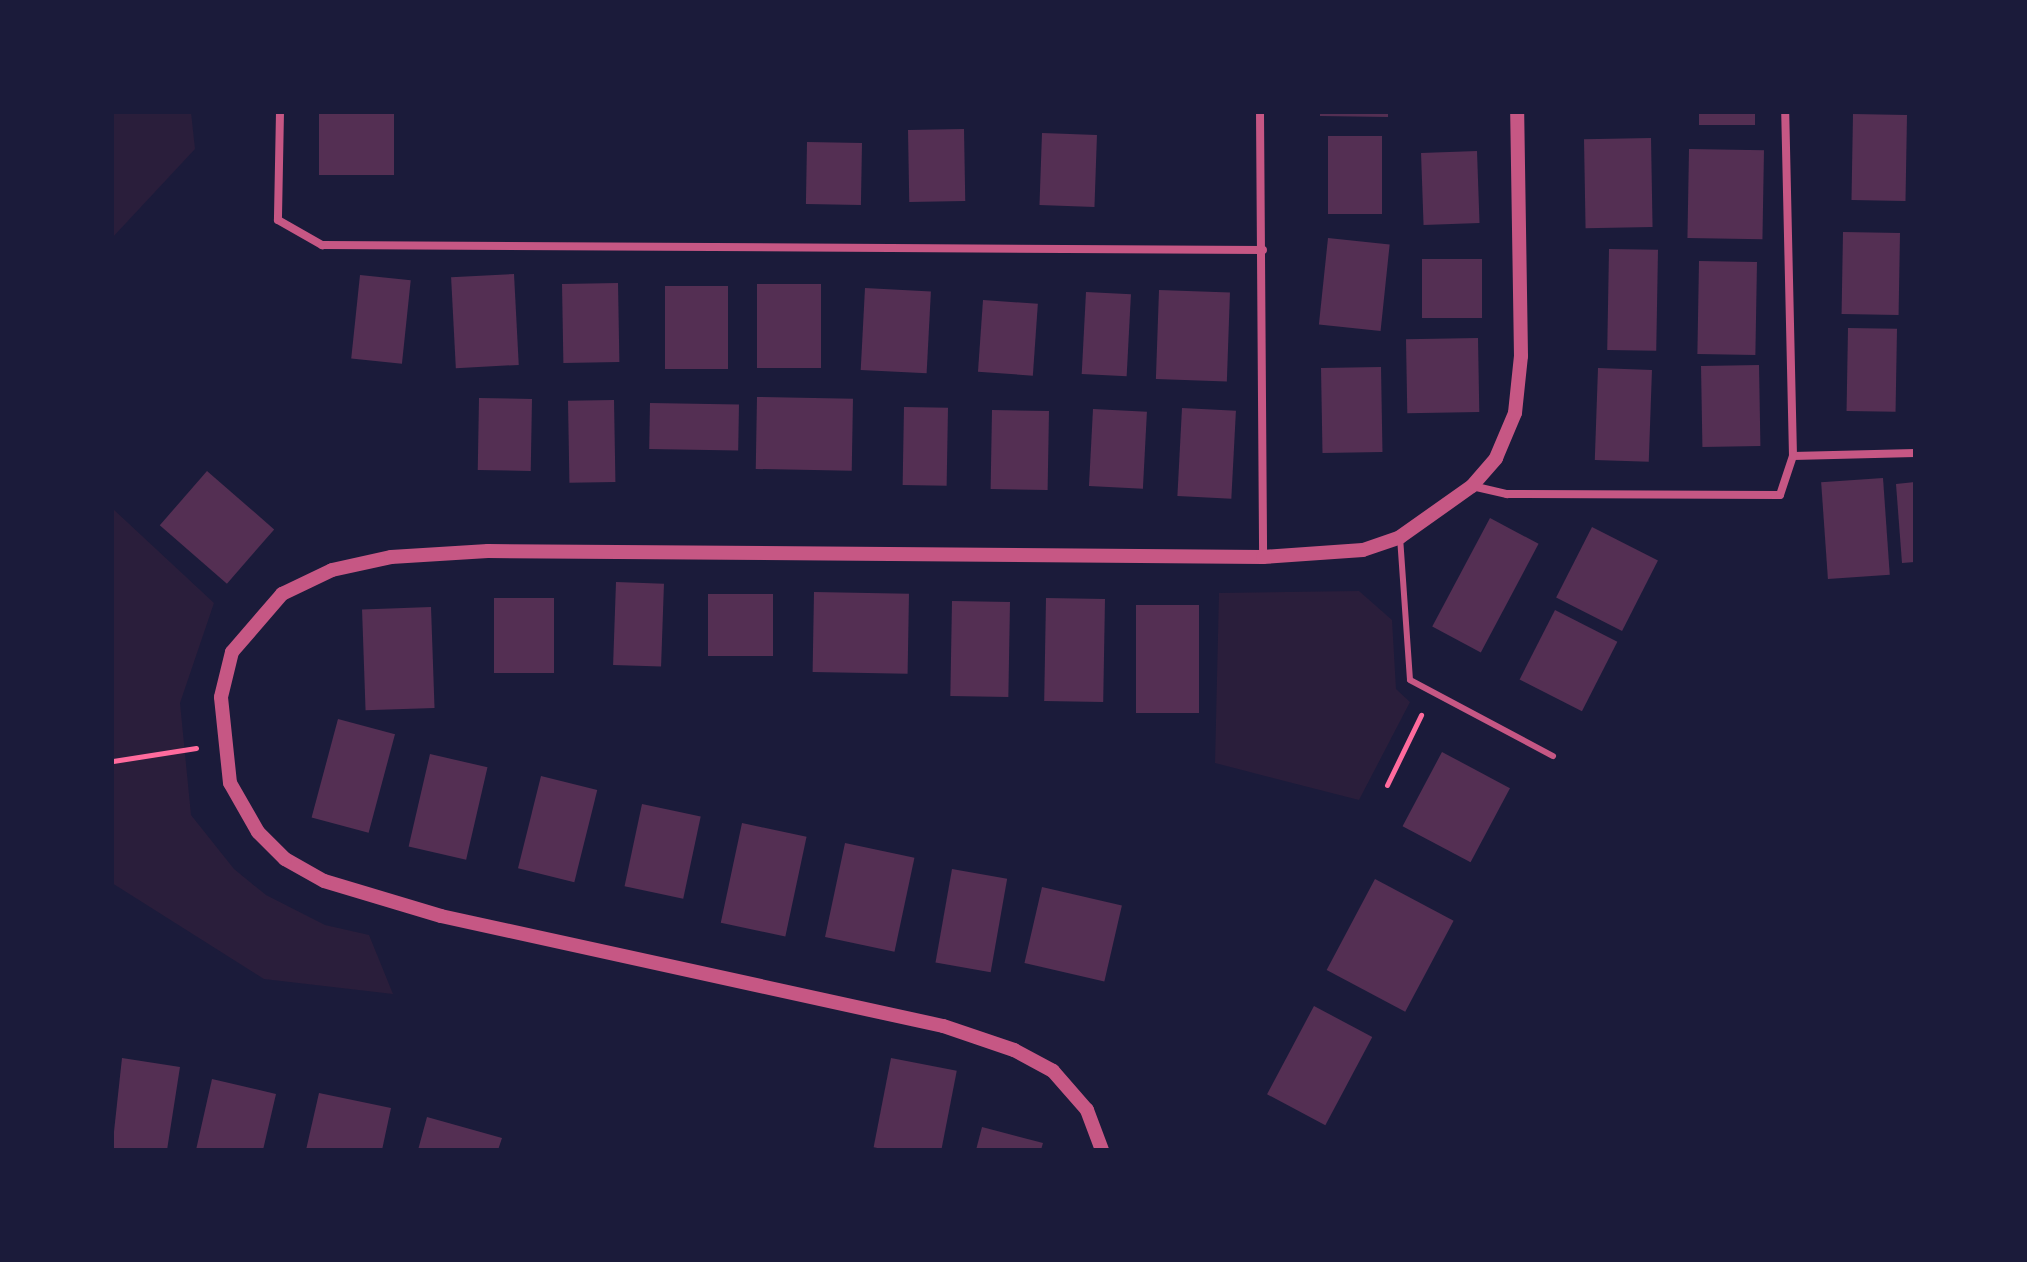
<!DOCTYPE html>
<html>
<head>
<meta charset="utf-8">
<style>
	body { margin:0 }
	#map { position:relative; width:2027px; height:1262px; overflow:hidden; background:#1b1b3a; font-family:"Space Grotesk",sans-serif }
	div>[style] { position:absolute }
	.green>* { inset:0; background:#2a1e3b }
	.building>* { inset:0; background:#542f53; transform-origin:0 0 }
	.path>* { height:5px; margin:-2.5px; padding:0 2.5px; transform-origin:2.5px; border-radius:2.5px; background:#ff6b9d }
	.service>* { height:6px; margin:-3px; padding:0 3px; transform-origin:3px; border-radius:3px; background:#c65784 }
	.minor>* { height:8px; margin:-4px; padding:0 4px; transform-origin:4px; border-radius:4px; background:#c65784 }
	.tertiary>* { height:14px; margin:-7px; padding:0 7px; transform-origin:7px; border-radius:7px; background:#c65784 }
	span { translate:-50% -50%; white-space:nowrap; text-align:center; line-height:1.15; -webkit-text-stroke:6px #1b1b3a; paint-order:stroke }
	.frame { position:absolute; inset:0; border:114px solid #1b1b3a; pointer-events:none }
</style>
</head>
<body>
<div id="map">
	<div class="green">
		<div style="clip-path:polygon(112px 112px,191px 112px,195px 149px,112px 238px)"></div>
		<div style="clip-path:polygon(112px 508px,214px 603px,180px 703px,191px 815px,234px 869px,266px 895px,325px 925px,369px 935px,393px 994px,264px 979px,112px 883px)"></div>
		<div style="clip-path:polygon(1359px 591px,1392px 620px,1396px 689px,1410px 702px,1359px 800px,1215px 763px,1219px 593px)"></div>
	</div>
	<div class="building">
		<div style="left:319px;top:112px;width:75px;height:63px"></div>
		<div style="clip-path:polygon(1320px 112px,1388px 112px,1388px 117px,1320px 116px)"></div>
		<div style="left:1699px;top:112px;width:56px;height:13px"></div>
		<div style="left:1853px;top:114px;width:54px;height:86px;rotate:1deg"></div>
		<div style="left:964px;top:129px;width:72px;height:56px;rotate:89deg"></div>
		<div style="left:1042px;top:133px;width:55px;height:72px;rotate:2deg"></div>
		<div style="left:1328px;top:136px;width:54px;height:78px"></div>
		<div style="left:1651px;top:138px;width:89px;height:67px;rotate:89deg"></div>
		<div style="left:862px;top:143px;width:62px;height:55px;rotate:91deg"></div>
		<div style="left:1689px;top:149px;width:75px;height:89px;rotate:1deg"></div>
		<div style="left:1477px;top:151px;width:72px;height:56px;rotate:88deg"></div>
		<div style="left:1843px;top:232px;width:57px;height:82px;rotate:1deg"></div>
		<div style="left:1328px;top:238px;width:62px;height:87px;rotate:6deg"></div>
		<div style="left:1609px;top:249px;width:49px;height:101px;rotate:1deg"></div>
		<div style="left:1422px;top:259px;width:60px;height:59px"></div>
		<div style="left:1699px;top:261px;width:58px;height:93px;rotate:1deg"></div>
		<div style="left:514px;top:274px;width:91px;height:63px;rotate:87deg"></div>
		<div style="left:360px;top:275px;width:51px;height:84px;rotate:6deg"></div>
		<div style="left:618px;top:283px;width:79px;height:56px;rotate:89deg"></div>
		<div style="left:757px;top:284px;width:64px;height:84px"></div>
		<div style="left:728px;top:286px;width:83px;height:63px;rotate:90deg"></div>
		<div style="left:865px;top:288px;width:66px;height:82px;rotate:3deg"></div>
		<div style="left:1159px;top:290px;width:71px;height:89px;rotate:2deg"></div>
		<div style="left:1086px;top:292px;width:45px;height:82px;rotate:3deg"></div>
		<div style="left:983px;top:300px;width:55px;height:72px;rotate:4deg"></div>
		<div style="left:1848px;top:328px;width:49px;height:83px;rotate:1deg"></div>
		<div style="left:1478px;top:338px;width:74px;height:72px;rotate:89deg"></div>
		<div style="left:1759px;top:365px;width:81px;height:58px;rotate:89deg"></div>
		<div style="left:1381px;top:367px;width:85px;height:60px;rotate:89deg"></div>
		<div style="left:1598px;top:368px;width:54px;height:92px;rotate:2deg"></div>
		<div style="left:757px;top:397px;width:96px;height:72px;rotate:1deg"></div>
		<div style="left:479px;top:398px;width:53px;height:72px;rotate:1deg"></div>
		<div style="left:614px;top:400px;width:82px;height:46px;rotate:89deg"></div>
		<div style="left:650px;top:403px;width:89px;height:46px;rotate:1deg"></div>
		<div style="left:904px;top:407px;width:44px;height:78px;rotate:1deg"></div>
		<div style="left:1182px;top:408px;width:54px;height:88px;rotate:3deg"></div>
		<div style="left:1093px;top:409px;width:54px;height:77px;rotate:3deg"></div>
		<div style="left:992px;top:410px;width:57px;height:79px;rotate:1deg"></div>
		<div style="left:207px;top:471px;width:89px;height:72px;rotate:41deg"></div>
		<div style="left:1883px;top:478px;width:97px;height:62px;rotate:86deg"></div>
		<div style="clip-path:polygon(1915px 482px,1915px 562px,1902px 563px,1896px 484px)"></div>
		<div style="left:1490px;top:518px;width:55px;height:123px;rotate:28deg"></div>
		<div style="left:1592px;top:527px;width:74px;height:79px;rotate:27deg"></div>
		<div style="left:616px;top:582px;width:48px;height:83px;rotate:2deg"></div>
		<div style="left:814px;top:592px;width:95px;height:80px;rotate:1deg"></div>
		<div style="left:708px;top:594px;width:65px;height:62px"></div>
		<div style="left:554px;top:598px;width:75px;height:60px;rotate:90deg"></div>
		<div style="left:1046px;top:598px;width:59px;height:103px;rotate:1deg"></div>
		<div style="left:952px;top:601px;width:58px;height:95px;rotate:1deg"></div>
		<div style="left:1136px;top:605px;width:63px;height:108px"></div>
		<div style="left:431px;top:607px;width:101px;height:69px;rotate:88deg"></div>
		<div style="left:1555px;top:610px;width:70px;height:78px;rotate:27deg"></div>
		<div style="left:338px;top:719px;width:59px;height:102px;rotate:15deg"></div>
		<div style="left:1442px;top:752px;width:77px;height:84px;rotate:28deg"></div>
		<div style="left:430px;top:754px;width:59px;height:95px;rotate:13deg"></div>
		<div style="left:541px;top:776px;width:58px;height:95px;rotate:14deg"></div>
		<div style="left:642px;top:804px;width:60px;height:84px;rotate:12deg"></div>
		<div style="left:742px;top:823px;width:66px;height:102px;rotate:12deg"></div>
		<div style="left:845px;top:843px;width:71px;height:96px;rotate:12deg"></div>
		<div style="left:952px;top:869px;width:56px;height:95px;rotate:10deg"></div>
		<div style="left:1375px;top:879px;width:89px;height:103px;rotate:28deg"></div>
		<div style="left:1042px;top:887px;width:82px;height:78px;rotate:13deg"></div>
		<div style="left:1314px;top:1006px;width:66px;height:100px;rotate:28deg"></div>
		<div style="clip-path:polygon(122px 1058px,180px 1067px,167px 1150px,112px 1150px)"></div>
		<div style="left:891px;top:1058px;width:67px;height:91px;rotate:11deg"></div>
		<div style="clip-path:polygon(212px 1079px,276px 1094px,263px 1150px,196px 1150px)"></div>
		<div style="clip-path:polygon(319px 1093px,391px 1108px,382px 1150px,306px 1150px)"></div>
		<div style="clip-path:polygon(427px 1117px,502px 1138px,498px 1150px,418px 1150px)"></div>
		<div style="clip-path:polygon(982px 1127px,1043px 1143px,1041px 1150px,976px 1150px)"></div>
	</div>
	<div class="path">
		<div style="left:113px;top:761px;width:84px;rotate:-8.9deg"></div>
		<div style="left:1387px;top:785px;width:78px;rotate:-64.1deg"></div>
	</div>
	<div class="service">
		<div style="left:1400px;top:537px;width:143px;rotate:86deg"></div>
		<div style="left:1410px;top:680px;width:162px;rotate:28deg"></div>
	</div>
	<div class="minor">
		<div style="left:280px;top:112px;width:108px;rotate:91.1deg"></div>
		<div style="left:278px;top:220px;width:51px;rotate:29.6deg"></div>
		<div style="left:322px;top:245px;width:941px;rotate:0.3deg"></div>
		<div style="left:1260px;top:112px;width:445px;rotate:89.6deg"></div>
		<div style="left:1793px;top:456px;width:122px;rotate:-1.4deg"></div>
		<div style="left:1472px;top:486px;width:36px;rotate:13deg"></div>
		<div style="left:1507px;top:494px;width:273px;rotate:0.2deg"></div>
		<div style="left:1780px;top:495px;width:41px;rotate:-71.6deg"></div>
		<div style="left:1793px;top:456px;width:344px;rotate:-91.3deg"></div>
	</div>
	<div class="tertiary">
		<div style="left:1102px;top:1150px;width:43px;rotate:-110.6deg"></div>
		<div style="left:1087px;top:1110px;width:52px;rotate:-131.1deg"></div>
		<div style="left:1053px;top:1071px;width:44px;rotate:-151.7deg"></div>
		<div style="left:1014px;top:1050px;width:75px;rotate:-161.3deg"></div>
		<div style="left:943px;top:1026px;width:514px;rotate:-167.64deg"></div>
		<div style="left:441px;top:916px;width:122px;rotate:-163.3deg"></div>
		<div style="left:324px;top:881px;width:45px;rotate:-150.6deg"></div>
		<div style="left:285px;top:859px;width:38px;rotate:-135deg"></div>
		<div style="left:258px;top:832px;width:56px;rotate:-119.7deg"></div>
		<div style="left:230px;top:783px;width:86px;rotate:-96deg"></div>
		<div style="left:221px;top:697px;width:46px;rotate:-76.3deg"></div>
		<div style="left:232px;top:652px;width:77px;rotate:-49.2deg"></div>
		<div style="left:282px;top:594px;width:55px;rotate:-25.6deg"></div>
		<div style="left:332px;top:570px;width:60px;rotate:-12.4deg"></div>
		<div style="left:391px;top:557px;width:97px;rotate:-3.5deg"></div>
		<div style="left:488px;top:551px;width:775px;rotate:0.44deg"></div>
		<div style="left:1263px;top:557px;width:100px;rotate:-4deg"></div>
		<div style="left:1363px;top:550px;width:39px;rotate:-19deg"></div>
		<div style="left:1400px;top:537px;width:88px;rotate:-35.3deg"></div>
		<div style="left:1472px;top:486px;width:37px;rotate:-49deg"></div>
		<div style="left:1496px;top:458px;width:49px;rotate:-67.1deg"></div>
		<div style="left:1515px;top:413px;width:57px;rotate:-84deg"></div>
		<div style="left:1521px;top:356px;width:244px;rotate:-90.9deg"></div>
	</div>
	<div class="frame"></div>
</div>
</body>
</html>
